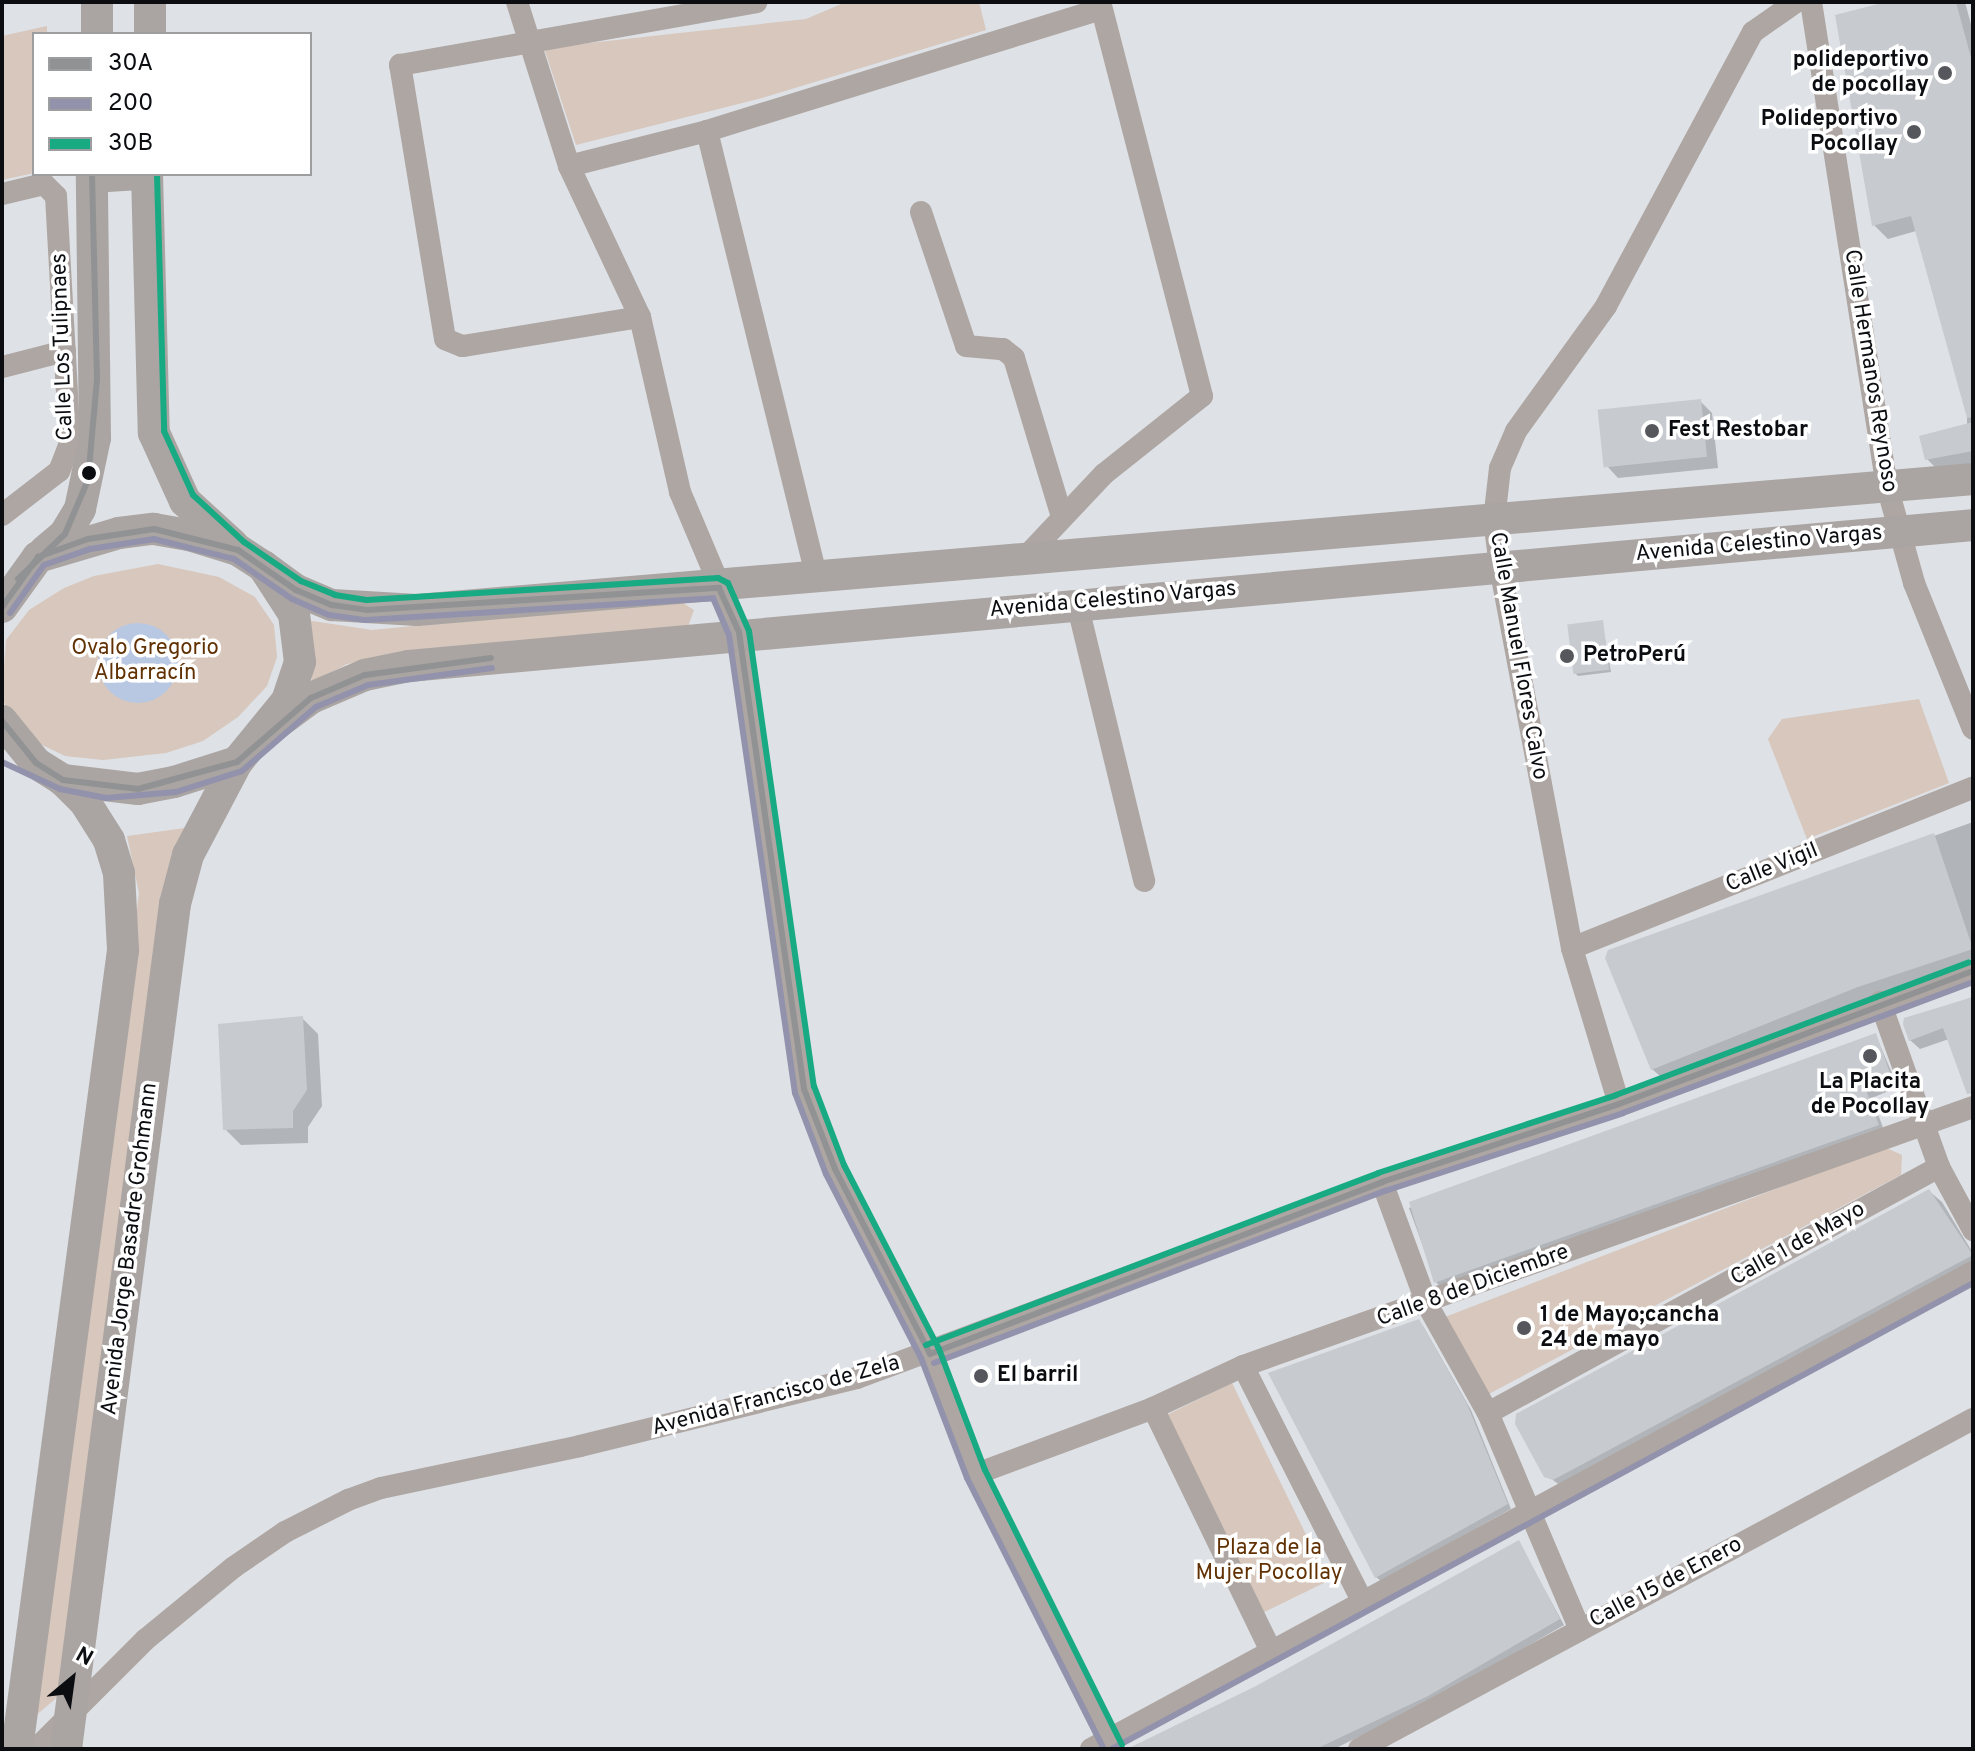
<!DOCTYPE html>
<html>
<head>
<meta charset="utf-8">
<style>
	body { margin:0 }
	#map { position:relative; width:1975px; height:1751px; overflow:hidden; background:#dee1e6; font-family:Overpass,sans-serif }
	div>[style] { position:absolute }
	.green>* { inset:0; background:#d7c7bc; transform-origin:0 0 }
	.water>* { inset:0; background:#b8c8e3 }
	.round { border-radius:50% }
	.shadow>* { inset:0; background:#0003 }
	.building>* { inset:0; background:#c7cace; transform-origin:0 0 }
	.minor>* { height:22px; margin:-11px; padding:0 11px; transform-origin:11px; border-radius:11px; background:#aea6a2 }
	.highway>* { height:32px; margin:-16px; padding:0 16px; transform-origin:16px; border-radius:16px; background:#aaa5a2 }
	.bus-1>* { height:6px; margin:-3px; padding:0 3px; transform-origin:3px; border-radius:3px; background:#919294 }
	.bus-2>* { height:6px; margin:-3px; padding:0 3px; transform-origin:3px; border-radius:3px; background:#9292ac }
	.bus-3>* { height:6px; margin:-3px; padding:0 3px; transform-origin:3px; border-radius:3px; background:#18aa83 }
	.dots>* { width:22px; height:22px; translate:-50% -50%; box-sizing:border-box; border:4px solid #fff; border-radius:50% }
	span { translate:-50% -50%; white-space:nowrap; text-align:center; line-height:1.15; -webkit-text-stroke:7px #fff; paint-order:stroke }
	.poi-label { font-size:22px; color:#0b0d11; font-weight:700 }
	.right { translate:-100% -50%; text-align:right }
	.left { translate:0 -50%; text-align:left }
	.street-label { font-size:22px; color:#0b0d11 }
	.park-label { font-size:22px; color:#613103 }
	.frame { position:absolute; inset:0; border:4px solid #0b0d11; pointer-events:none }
	.legend { position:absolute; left:32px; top:32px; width:280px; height:144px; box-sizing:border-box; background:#fff; border:2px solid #9d9ea0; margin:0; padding:10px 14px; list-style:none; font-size:24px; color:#0b0d11 }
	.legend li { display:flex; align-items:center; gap:16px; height:40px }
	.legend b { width:40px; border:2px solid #9d9ea0 }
	.north { position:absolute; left:32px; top:1639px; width:80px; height:80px; -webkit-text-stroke:6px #fff; paint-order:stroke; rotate:29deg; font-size:22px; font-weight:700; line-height:32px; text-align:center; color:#0b0d11 }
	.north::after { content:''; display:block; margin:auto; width:28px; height:36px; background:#0b0d11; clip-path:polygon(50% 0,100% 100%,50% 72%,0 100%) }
</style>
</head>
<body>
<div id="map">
	<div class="green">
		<div style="clip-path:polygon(846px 2px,979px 2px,986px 30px,762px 98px,576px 145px,544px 48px,806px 19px)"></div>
		<div style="clip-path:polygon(47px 26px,47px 34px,34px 34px,34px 173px,2px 180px,2px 36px)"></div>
		<div style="clip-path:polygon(158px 564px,219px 577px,255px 597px,274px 625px,277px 657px,267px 686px,238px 717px,203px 741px,166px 753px,103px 760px,65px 756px,28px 738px,7px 711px,2px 695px,6px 640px,29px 610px,64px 588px,94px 576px)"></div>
		<div style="clip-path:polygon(678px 600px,694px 610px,687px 629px,383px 658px,347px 664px,312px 683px,306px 620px,372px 630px)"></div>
		<div style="clip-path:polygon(1919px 699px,1949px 783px,1807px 839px,1768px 739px,1782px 719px)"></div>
		<div style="clip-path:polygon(185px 828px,60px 1695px,34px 1717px,139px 893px,127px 836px)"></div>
		<div style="clip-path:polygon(1884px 1147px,1902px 1155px,1901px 1175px,1487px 1395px,1445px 1317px)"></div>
		<div style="left:1232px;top:1383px;width:220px;height:91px;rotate:64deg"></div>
	</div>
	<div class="water">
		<div class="round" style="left:98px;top:623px;width:80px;height:80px"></div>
	</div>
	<div class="shadow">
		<div style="clip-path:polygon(1894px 2px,1965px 2px,1973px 32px,1973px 466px,1941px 473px,1927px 459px,1967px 426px,1967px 407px,1916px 231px,1888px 239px,1874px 225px)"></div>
		<div style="clip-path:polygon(1700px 401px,1712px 413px,1718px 468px,1618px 478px,1607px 466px)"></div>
		<div style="clip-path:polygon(1602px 622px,1611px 672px,1578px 676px,1575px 673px)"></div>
		<div style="clip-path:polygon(1973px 822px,1973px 958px,1660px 1076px,1652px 1069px,1610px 952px)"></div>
		<div style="clip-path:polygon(1973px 997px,1973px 1082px,1949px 1039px,1920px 1049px,1910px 1040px,1906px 1020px)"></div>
		<div style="clip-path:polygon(302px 1018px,318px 1034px,322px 1106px,308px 1127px,308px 1143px,241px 1145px,225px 1129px)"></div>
		<div style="clip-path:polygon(1876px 1036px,1898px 1087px,1872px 1098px,1885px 1133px,1443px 1290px,1436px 1282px,1409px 1208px)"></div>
		<div style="clip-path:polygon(1929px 1191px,1942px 1202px,1973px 1253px,1973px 1266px,1561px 1486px,1546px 1475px)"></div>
		<div style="clip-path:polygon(1423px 1326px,1471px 1410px,1511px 1509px,1381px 1581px,1376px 1577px)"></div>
		<div style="clip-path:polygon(1519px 1543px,1564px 1625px,1434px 1700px,1334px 1749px,1130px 1749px,1257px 1688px)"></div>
	</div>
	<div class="building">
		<div style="clip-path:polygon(1886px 2px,1956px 2px,1973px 65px,1973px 417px,1967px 418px,1911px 216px,1872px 226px,1835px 15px)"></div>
		<div style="left:1701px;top:399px;width:58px;height:104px;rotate:84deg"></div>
		<div style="clip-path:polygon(1973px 422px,1973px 451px,1925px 460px,1919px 436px)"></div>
		<div style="left:1603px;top:620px;width:50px;height:36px;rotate:83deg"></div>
		<div style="clip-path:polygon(1934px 833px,1973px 949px,1858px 987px,1651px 1070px,1605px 958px,1608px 950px)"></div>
		<div style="clip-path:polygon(1973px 997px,1973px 1093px,1967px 1094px,1943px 1028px,1909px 1041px,1903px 1024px,1904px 1018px)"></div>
		<div style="clip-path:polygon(303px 1016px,307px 1090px,293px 1111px,293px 1128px,223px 1130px,218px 1024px)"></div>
		<div style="clip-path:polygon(1876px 1033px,1892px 1079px,1866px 1090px,1879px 1125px,1434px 1283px,1409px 1202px)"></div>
		<div style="clip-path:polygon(1929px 1189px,1973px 1255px,1553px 1480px,1544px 1477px,1515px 1424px,1516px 1414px)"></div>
		<div style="clip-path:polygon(1419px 1319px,1467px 1404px,1508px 1504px,1375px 1578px,1268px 1373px)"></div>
		<div style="clip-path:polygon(1519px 1540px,1560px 1619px,1428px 1696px,1316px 1749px,1127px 1749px,1256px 1686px)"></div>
	</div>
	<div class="minor">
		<div style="left:517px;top:2px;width:172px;rotate:72.4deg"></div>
		<div style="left:569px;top:166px;width:167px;rotate:64.8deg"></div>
		<div style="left:640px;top:317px;width:180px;rotate:77.1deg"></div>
		<div style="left:680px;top:492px;width:152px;rotate:67.1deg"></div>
		<div style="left:739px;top:632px;width:462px;rotate:81.9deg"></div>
		<div style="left:804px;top:1089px;width:86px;rotate:68.8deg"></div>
		<div style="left:835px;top:1169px;width:208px;rotate:62.8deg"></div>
		<div style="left:930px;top:1354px;width:129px;rotate:69deg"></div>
		<div style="left:976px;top:1474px;width:307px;rotate:63.5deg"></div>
		<div style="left:1811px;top:2px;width:490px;rotate:81.1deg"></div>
		<div style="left:1887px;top:486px;width:101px;rotate:74.4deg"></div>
		<div style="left:1914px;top:583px;width:157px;rotate:68deg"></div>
		<div style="left:707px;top:131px;width:462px;rotate:76.2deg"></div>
		<div style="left:569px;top:166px;width:142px;rotate:-14.2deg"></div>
		<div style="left:707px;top:131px;width:412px;rotate:-17.2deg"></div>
		<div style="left:2px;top:194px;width:43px;rotate:-13.4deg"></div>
		<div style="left:44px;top:184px;width:17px;rotate:45deg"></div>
		<div style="left:56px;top:196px;width:247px;rotate:86.8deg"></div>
		<div style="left:70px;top:443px;width:30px;rotate:111deg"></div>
		<div style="left:59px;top:471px;width:72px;rotate:142.3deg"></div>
		<div style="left:921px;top:212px;width:141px;rotate:71.4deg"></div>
		<div style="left:966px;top:346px;width:37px;rotate:5deg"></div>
		<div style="left:1003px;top:349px;width:14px;rotate:39deg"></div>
		<div style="left:1014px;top:358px;width:166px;rotate:73.2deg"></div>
		<div style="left:640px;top:317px;width:180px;rotate:170.7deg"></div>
		<div style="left:462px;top:346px;width:18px;rotate:-158deg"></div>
		<div style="left:445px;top:339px;width:278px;rotate:-99.3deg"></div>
		<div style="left:400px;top:65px;width:362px;rotate:-10deg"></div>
		<div style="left:2px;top:367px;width:65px;rotate:-14.3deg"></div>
		<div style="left:1021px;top:562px;width:121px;rotate:-46.7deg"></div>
		<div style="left:1104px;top:474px;width:125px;rotate:-38.5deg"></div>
		<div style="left:1202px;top:396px;width:407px;rotate:-104.5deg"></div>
		<div style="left:1077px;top:603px;width:286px;rotate:76.4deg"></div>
		<div style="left:1572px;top:948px;width:432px;rotate:-21.8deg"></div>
		<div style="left:1880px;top:1002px;width:175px;rotate:70.3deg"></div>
		<div style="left:1939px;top:1167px;width:72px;rotate:61.6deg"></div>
		<div style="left:1619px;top:1104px;width:163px;rotate:-106.8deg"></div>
		<div style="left:1572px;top:948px;width:389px;rotate:-100.7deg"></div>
		<div style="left:1500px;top:566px;width:46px;rotate:-97.4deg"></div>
		<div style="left:1494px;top:520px;width:52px;rotate:-83.4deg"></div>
		<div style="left:1500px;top:468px;width:40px;rotate:-66.6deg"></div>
		<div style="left:1516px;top:431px;width:154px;rotate:-54.2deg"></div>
		<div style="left:1606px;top:306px;width:311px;rotate:-61.8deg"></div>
		<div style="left:1753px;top:32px;width:52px;rotate:-34.9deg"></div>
		<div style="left:1382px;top:1182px;width:130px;rotate:69.8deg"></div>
		<div style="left:1427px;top:1304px;width:125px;rotate:60.8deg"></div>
		<div style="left:1488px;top:1413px;width:236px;rotate:67deg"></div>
		<div style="left:1243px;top:1366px;width:263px;rotate:63.1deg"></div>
		<div style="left:1153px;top:1408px;width:268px;rotate:64.1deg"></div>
		<div style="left:1488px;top:1413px;width:514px;rotate:-28.61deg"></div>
		<div style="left:976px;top:1474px;width:189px;rotate:-20.4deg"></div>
		<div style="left:1153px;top:1408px;width:99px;rotate:-25deg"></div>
		<div style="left:1243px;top:1366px;width:775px;rotate:-19.53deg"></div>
		<div style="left:36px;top:1749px;width:154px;rotate:-45deg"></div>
		<div style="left:145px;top:1640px;width:115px;rotate:-39.4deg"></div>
		<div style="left:234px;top:1567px;width:62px;rotate:-34.5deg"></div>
		<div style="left:285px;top:1532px;width:71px;rotate:-26.9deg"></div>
		<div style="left:348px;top:1500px;width:35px;rotate:-20deg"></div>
		<div style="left:381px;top:1488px;width:203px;rotate:-11.9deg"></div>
		<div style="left:580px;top:1446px;width:285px;rotate:-13.8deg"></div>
		<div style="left:857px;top:1378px;width:560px;rotate:-20.47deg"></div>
		<div style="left:1382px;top:1182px;width:250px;rotate:-18.2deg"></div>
		<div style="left:1619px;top:1104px;width:378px;rotate:-20.6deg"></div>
		<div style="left:1091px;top:1749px;width:1003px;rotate:-28.41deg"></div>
		<div style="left:1359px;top:1749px;width:697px;rotate:-28.26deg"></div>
	</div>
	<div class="highway">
		<div style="left:97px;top:34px;width:32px;rotate:-90deg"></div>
		<div style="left:150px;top:34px;width:32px;rotate:-90deg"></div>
		<div style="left:147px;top:174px;width:259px;rotate:88.5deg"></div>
		<div style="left:154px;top:433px;width:75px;rotate:65.5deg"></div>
		<div style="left:185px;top:501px;width:65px;rotate:42.5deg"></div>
		<div style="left:92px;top:177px;width:47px;rotate:-3.7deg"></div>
		<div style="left:45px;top:551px;width:26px;rotate:-40deg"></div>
		<div style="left:65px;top:534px;width:29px;rotate:-59deg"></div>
		<div style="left:80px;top:509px;width:73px;rotate:-78.1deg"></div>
		<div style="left:95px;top:438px;width:264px;rotate:-90.7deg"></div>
		<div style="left:263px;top:566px;width:41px;rotate:36deg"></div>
		<div style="left:296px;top:590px;width:39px;rotate:23deg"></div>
		<div style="left:332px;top:605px;width:85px;rotate:3.4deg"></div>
		<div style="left:417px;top:610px;width:1562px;rotate:-4.81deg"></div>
		<div style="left:2px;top:607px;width:62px;rotate:-54.2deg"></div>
		<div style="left:38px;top:557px;width:84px;rotate:-16.5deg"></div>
		<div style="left:119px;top:533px;width:35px;rotate:-7deg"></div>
		<div style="left:154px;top:529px;width:36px;rotate:10deg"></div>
		<div style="left:189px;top:535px;width:51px;rotate:17deg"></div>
		<div style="left:238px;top:550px;width:30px;rotate:33deg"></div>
		<div style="left:263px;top:566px;width:57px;rotate:57.1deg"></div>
		<div style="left:294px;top:614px;width:48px;rotate:82.9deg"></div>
		<div style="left:300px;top:662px;width:41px;rotate:108.4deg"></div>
		<div style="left:287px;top:701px;width:79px;rotate:129.3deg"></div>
		<div style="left:237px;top:762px;width:66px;rotate:162.4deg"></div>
		<div style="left:174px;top:782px;width:37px;rotate:169deg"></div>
		<div style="left:138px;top:789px;width:76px;rotate:-173.2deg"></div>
		<div style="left:63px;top:780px;width:32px;rotate:-148deg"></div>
		<div style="left:36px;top:763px;width:54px;rotate:-129deg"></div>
		<div style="left:269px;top:729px;width:52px;rotate:-36.4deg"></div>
		<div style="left:311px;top:698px;width:59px;rotate:-23.1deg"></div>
		<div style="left:365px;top:675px;width:45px;rotate:-11.6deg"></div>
		<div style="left:409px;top:666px;width:1570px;rotate:-5.15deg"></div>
		<div style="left:17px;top:1749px;width:806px;rotate:-82.44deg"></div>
		<div style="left:123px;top:950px;width:77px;rotate:-93deg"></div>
		<div style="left:119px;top:873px;width:34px;rotate:-107deg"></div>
		<div style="left:109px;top:840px;width:45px;rotate:-122.3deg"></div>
		<div style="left:85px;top:802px;width:31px;rotate:-135deg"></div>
		<div style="left:66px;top:1749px;width:852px;rotate:-82.65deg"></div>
		<div style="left:175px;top:904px;width:51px;rotate:-75.1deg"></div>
		<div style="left:188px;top:855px;width:105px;rotate:-62.2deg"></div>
	</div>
	<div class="bus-1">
		<div style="left:18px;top:579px;width:65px;rotate:-43.8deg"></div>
		<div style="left:65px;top:534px;width:59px;rotate:-66.9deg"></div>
		<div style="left:88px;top:480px;width:101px;rotate:-84.9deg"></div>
		<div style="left:97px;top:379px;width:205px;rotate:-91.4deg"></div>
		<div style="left:2px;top:607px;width:62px;rotate:-54.2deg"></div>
		<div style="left:38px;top:557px;width:53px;rotate:-19.8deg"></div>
		<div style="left:88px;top:539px;width:67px;rotate:-8.6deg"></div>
		<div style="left:154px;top:529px;width:87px;rotate:14deg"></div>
		<div style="left:238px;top:550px;width:70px;rotate:34.6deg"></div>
		<div style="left:296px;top:590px;width:39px;rotate:23deg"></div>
		<div style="left:332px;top:605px;width:35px;rotate:8deg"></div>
		<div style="left:367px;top:610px;width:353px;rotate:-3.6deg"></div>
		<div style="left:719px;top:588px;width:48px;rotate:65.6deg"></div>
		<div style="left:739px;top:632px;width:462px;rotate:81.9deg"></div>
		<div style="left:804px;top:1089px;width:86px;rotate:68.8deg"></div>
		<div style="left:835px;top:1169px;width:208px;rotate:62.8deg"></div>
		<div style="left:2px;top:721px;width:54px;rotate:51deg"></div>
		<div style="left:36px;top:763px;width:32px;rotate:32deg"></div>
		<div style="left:63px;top:780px;width:76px;rotate:6.8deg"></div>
		<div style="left:138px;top:789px;width:103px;rotate:-15.3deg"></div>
		<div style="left:237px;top:762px;width:98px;rotate:-40.9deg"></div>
		<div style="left:311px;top:698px;width:59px;rotate:-23.1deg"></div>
		<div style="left:365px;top:675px;width:127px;rotate:-7.7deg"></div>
		<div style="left:930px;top:1354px;width:484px;rotate:-20.8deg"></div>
		<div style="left:1382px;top:1182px;width:250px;rotate:-18.2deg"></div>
		<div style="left:1619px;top:1104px;width:378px;rotate:-20.6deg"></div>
	</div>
	<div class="bus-2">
		<div style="left:10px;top:613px;width:59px;rotate:-54.7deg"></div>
		<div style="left:44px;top:565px;width:49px;rotate:-19.2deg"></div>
		<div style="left:90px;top:549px;width:65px;rotate:-8.9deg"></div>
		<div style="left:154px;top:539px;width:82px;rotate:14deg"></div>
		<div style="left:234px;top:559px;width:70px;rotate:34.6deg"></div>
		<div style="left:292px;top:599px;width:40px;rotate:23.4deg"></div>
		<div style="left:329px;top:615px;width:37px;rotate:8deg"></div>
		<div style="left:366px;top:620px;width:348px;rotate:-3.6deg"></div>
		<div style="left:713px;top:598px;width:40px;rotate:66.6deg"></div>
		<div style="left:729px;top:635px;width:463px;rotate:81.8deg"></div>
		<div style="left:795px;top:1093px;width:87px;rotate:69.1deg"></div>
		<div style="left:826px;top:1174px;width:207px;rotate:62.7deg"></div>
		<div style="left:921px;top:1358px;width:129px;rotate:69deg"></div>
		<div style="left:967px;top:1478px;width:304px;rotate:63.2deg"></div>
		<div style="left:2px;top:762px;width:64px;rotate:25deg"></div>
		<div style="left:60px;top:789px;width:47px;rotate:11.1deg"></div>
		<div style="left:106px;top:798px;width:70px;rotate:-4.9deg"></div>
		<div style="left:176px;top:792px;width:69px;rotate:-17.7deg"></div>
		<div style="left:242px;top:771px;width:98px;rotate:-40.9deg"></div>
		<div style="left:316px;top:707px;width:56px;rotate:-22.9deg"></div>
		<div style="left:368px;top:685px;width:125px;rotate:-7.8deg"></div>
		<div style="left:934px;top:1363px;width:483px;rotate:-20.9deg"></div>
		<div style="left:1385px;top:1191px;width:250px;rotate:-18.1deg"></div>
		<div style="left:1623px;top:1113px;width:374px;rotate:-20.5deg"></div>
		<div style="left:1112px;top:1749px;width:979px;rotate:-28.42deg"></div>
	</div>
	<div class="bus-3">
		<div style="left:157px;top:174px;width:257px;rotate:88.4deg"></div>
		<div style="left:164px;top:431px;width:70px;rotate:65.6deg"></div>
		<div style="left:193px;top:495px;width:69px;rotate:42.7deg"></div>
		<div style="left:244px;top:542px;width:69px;rotate:34.4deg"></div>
		<div style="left:301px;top:581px;width:37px;rotate:22deg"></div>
		<div style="left:335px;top:595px;width:32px;rotate:9deg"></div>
		<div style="left:367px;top:600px;width:352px;rotate:-3.6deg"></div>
		<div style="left:718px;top:578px;width:11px;rotate:27deg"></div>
		<div style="left:728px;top:583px;width:52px;rotate:66.4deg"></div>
		<div style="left:749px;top:631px;width:460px;rotate:81.9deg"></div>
		<div style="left:814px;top:1086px;width:85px;rotate:69.2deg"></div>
		<div style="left:844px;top:1165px;width:207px;rotate:62.7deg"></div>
		<div style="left:939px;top:1349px;width:129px;rotate:69.2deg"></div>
		<div style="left:985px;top:1470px;width:307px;rotate:63.5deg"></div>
		<div style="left:926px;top:1345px;width:484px;rotate:-20.8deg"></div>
		<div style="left:1378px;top:1173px;width:250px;rotate:-18.1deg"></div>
		<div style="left:1616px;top:1095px;width:377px;rotate:-20.6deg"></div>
	</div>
	<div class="dots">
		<div style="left:1945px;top:73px;background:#55575c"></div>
		<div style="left:1914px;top:132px;background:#55575c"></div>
		<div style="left:1652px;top:431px;background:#55575c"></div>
		<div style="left:89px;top:473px;background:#0b0d11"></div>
		<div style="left:1567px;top:656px;background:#55575c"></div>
		<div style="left:1870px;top:1056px;background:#55575c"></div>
		<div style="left:1524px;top:1328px;background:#55575c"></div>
		<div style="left:981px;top:1376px;background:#55575c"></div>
	</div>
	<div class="poi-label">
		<span class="right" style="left:1929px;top:73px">polideportivo<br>de pocollay</span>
		<span class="right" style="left:1898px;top:132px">Polideportivo<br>Pocollay</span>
		<span class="left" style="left:1668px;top:431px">Fest Restobar</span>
		<span class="left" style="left:1583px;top:656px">PetroPerú</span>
		<span style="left:1870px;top:1095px">La Placita<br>de Pocollay</span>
		<span class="left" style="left:1540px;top:1328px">1 de Mayo;cancha<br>24 de mayo</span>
		<span class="left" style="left:997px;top:1376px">El barril</span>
	</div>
	<div class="street-label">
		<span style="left:63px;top:347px;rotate:-92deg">Calle Los Tulipnaes</span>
		<span style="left:1870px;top:371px;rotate:81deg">Calle Hermanos Reynoso</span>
		<span style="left:1759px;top:544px;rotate:-5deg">Avenida Celestino Vargas</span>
		<span style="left:1113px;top:600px;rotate:-5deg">Avenida Celestino Vargas</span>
		<span style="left:1518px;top:656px;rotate:80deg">Calle Manuel Flores Calvo</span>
		<span style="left:1772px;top:868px;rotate:-22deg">Calle Vigil</span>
		<span style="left:1798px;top:1244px;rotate:-29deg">Calle 1 de Mayo</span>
		<span style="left:130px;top:1249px;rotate:-83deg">Avenida Jorge Basadre Grohmann</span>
		<span style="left:1473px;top:1286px;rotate:-20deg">Calle 8 de Diciembre</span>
		<span style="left:776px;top:1396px;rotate:-15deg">Avenida Francisco de Zela</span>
		<span style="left:1666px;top:1583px;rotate:-28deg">Calle 15 de Enero</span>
	</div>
	<div class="park-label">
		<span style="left:145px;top:661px">Ovalo Gregorio<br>Albarracín</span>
		<span style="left:1269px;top:1561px">Plaza de la<br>Mujer Pocollay</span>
	</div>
	<div class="frame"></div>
	<ul class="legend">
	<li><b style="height:10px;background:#919294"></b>30A</li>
	<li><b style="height:10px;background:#9292ac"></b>200</li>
	<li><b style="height:10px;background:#18aa83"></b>30B</li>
	</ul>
	<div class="north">N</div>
</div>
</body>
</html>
